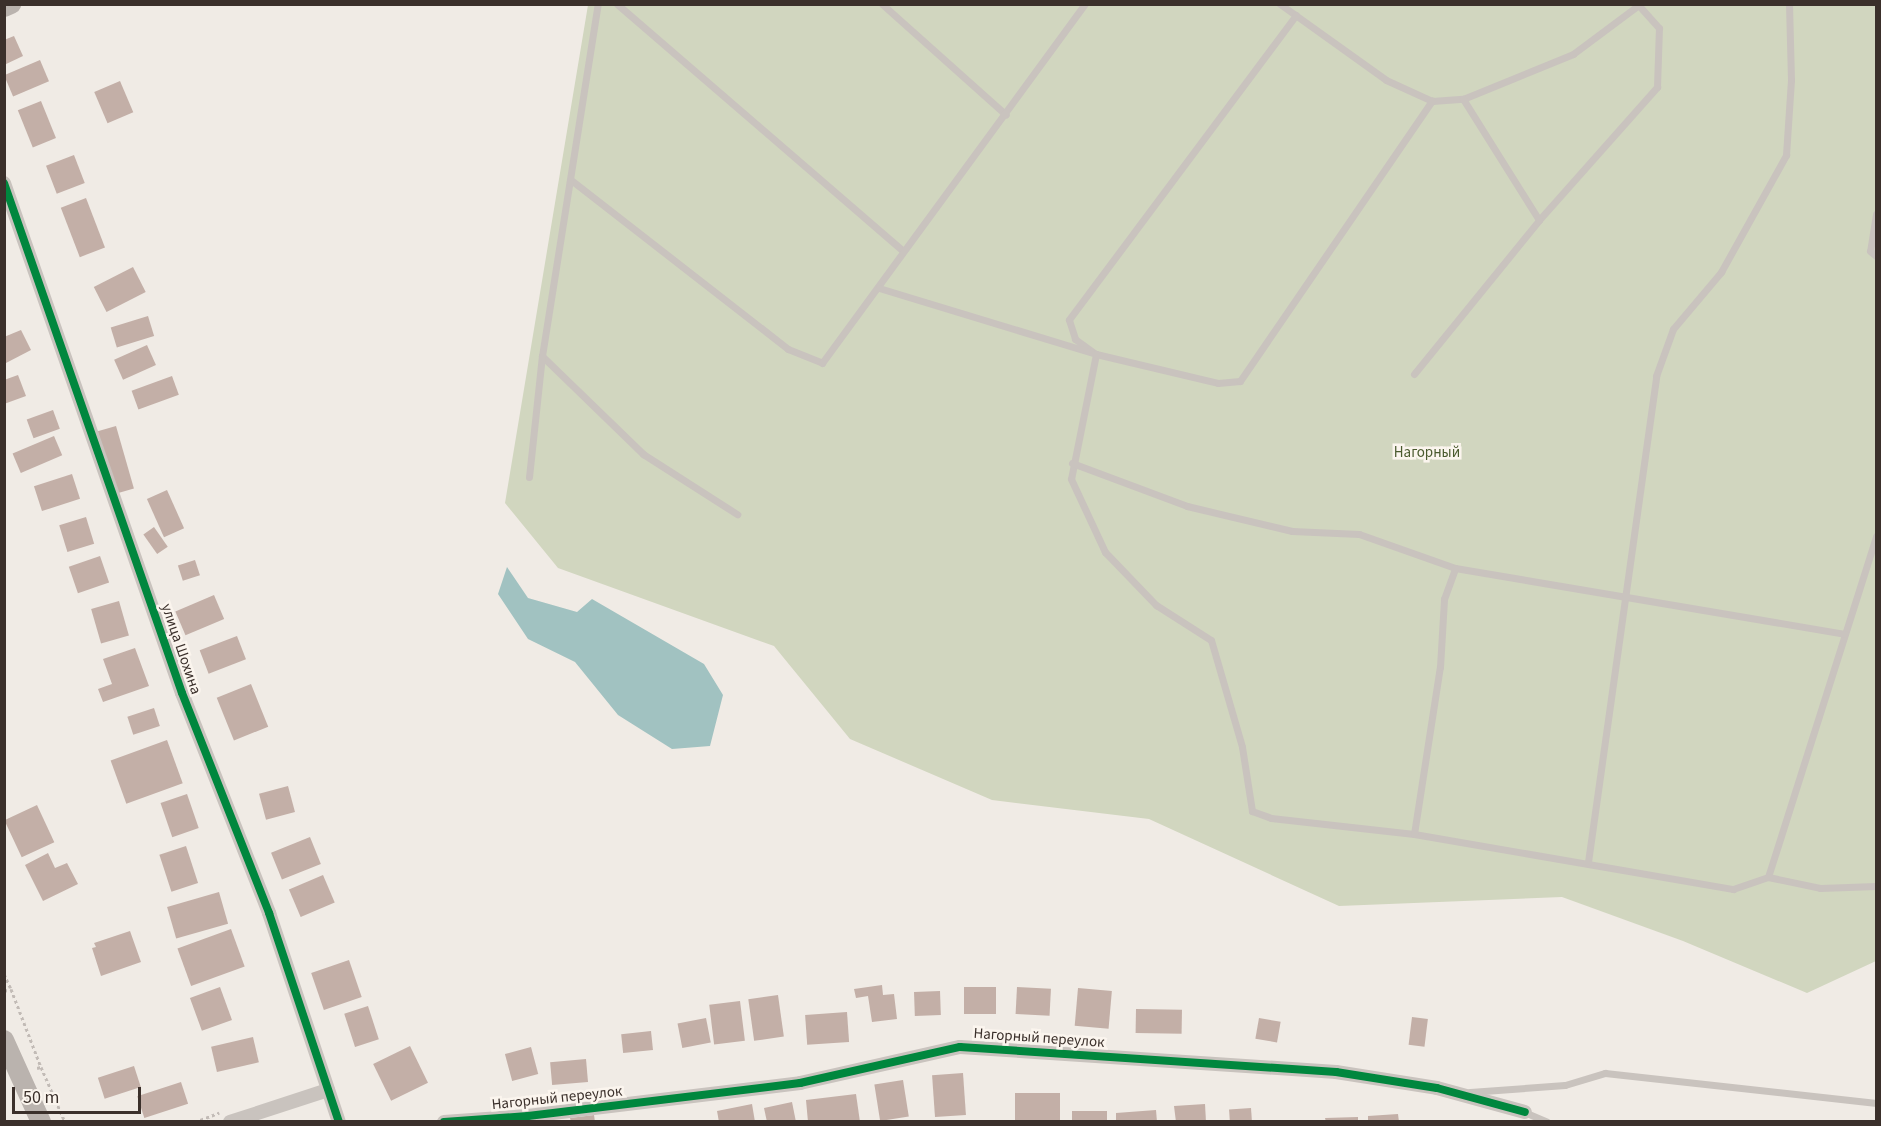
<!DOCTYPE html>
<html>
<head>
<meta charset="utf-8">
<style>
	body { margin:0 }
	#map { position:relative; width:1881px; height:1126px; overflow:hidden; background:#f0ebe5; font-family:"Source Sans 3",sans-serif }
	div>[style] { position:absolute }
	.green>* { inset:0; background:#d1d6bf }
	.water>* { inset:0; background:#a1c2c1 }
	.building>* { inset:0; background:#c3afa7; transform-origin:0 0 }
	.path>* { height:3px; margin-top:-1.5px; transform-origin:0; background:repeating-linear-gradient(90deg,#c2bbb6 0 3px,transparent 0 6px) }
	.lane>* { height:7px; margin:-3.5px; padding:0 3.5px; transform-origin:3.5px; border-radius:3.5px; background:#c9c3be }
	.street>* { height:14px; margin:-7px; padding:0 7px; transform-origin:7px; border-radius:7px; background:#c9c3be }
	.secondary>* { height:20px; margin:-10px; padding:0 10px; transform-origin:10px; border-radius:10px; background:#bab3ae }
	.cycleway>* { height:8px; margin:-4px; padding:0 4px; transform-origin:4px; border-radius:4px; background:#00873e }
	span { translate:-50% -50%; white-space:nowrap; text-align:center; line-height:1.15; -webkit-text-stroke:5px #fbf5ee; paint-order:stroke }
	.park-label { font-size:15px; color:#4a5a2e }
	.street-label { font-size:15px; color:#3b302b }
	.frame { position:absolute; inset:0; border:6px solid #3b302b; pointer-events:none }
	.scale { position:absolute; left:12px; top:1087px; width:129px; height:27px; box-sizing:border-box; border:3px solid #3b302b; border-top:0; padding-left:8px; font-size:18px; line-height:21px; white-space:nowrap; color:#3b302b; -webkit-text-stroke:4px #fbf5ee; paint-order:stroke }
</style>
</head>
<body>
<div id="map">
	<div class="green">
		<div style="clip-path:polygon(588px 5px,1876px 5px,1876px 961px,1807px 993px,1683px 941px,1562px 897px,1339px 906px,1149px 819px,992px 800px,850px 739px,774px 646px,558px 568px,505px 503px)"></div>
	</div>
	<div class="water">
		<div style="clip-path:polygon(507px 567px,528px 598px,577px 612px,592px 599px,704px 664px,723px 695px,710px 746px,672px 749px,618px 715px,575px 662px,528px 639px,498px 594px)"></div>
	</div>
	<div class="building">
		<div style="clip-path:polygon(14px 36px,23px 56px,4px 65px,4px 40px)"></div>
		<div style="left:40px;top:60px;width:23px;height:39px;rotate:67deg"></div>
		<div style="left:120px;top:81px;width:34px;height:28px;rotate:67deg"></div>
		<div style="left:41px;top:101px;width:40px;height:25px;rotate:68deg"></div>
		<div style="left:74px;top:155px;width:30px;height:30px;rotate:69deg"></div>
		<div style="left:86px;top:198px;width:53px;height:27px;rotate:69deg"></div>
		<div style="left:133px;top:267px;width:28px;height:44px;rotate:63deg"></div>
		<div style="left:148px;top:316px;width:21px;height:39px;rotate:73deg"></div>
		<div style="clip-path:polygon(21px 330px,31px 350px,6px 363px,4px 337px)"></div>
		<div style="left:147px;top:345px;width:22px;height:36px;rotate:66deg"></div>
		<div style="clip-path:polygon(18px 375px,26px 396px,4px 404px,4px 380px)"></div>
		<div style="left:172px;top:376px;width:20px;height:43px;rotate:70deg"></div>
		<div style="left:53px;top:410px;width:20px;height:28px;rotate:70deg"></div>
		<div style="left:116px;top:426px;width:65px;height:19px;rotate:74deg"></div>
		<div style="left:54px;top:436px;width:21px;height:45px;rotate:67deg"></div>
		<div style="left:72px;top:474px;width:26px;height:40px;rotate:72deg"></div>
		<div style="left:167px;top:490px;width:42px;height:22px;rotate:66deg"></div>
		<div style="left:86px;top:517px;width:28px;height:28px;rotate:73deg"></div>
		<div style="left:154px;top:527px;width:24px;height:13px;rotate:55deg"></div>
		<div style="left:100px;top:556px;width:28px;height:33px;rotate:71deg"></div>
		<div style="left:195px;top:560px;width:16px;height:18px;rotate:72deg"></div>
		<div style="left:214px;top:595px;width:26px;height:42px;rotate:67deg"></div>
		<div style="left:119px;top:601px;width:36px;height:29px;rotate:74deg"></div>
		<div style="left:237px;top:636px;width:25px;height:40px;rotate:69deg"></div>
		<div style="clip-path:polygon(135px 648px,149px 686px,103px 702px,98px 689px,112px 684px,103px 659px)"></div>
		<div style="left:251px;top:684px;width:46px;height:37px;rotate:68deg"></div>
		<div style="left:154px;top:708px;width:19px;height:28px;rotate:72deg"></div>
		<div style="left:167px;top:740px;width:46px;height:60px;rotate:70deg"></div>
		<div style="left:288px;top:786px;width:27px;height:30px;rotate:75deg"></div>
		<div style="left:187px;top:794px;width:36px;height:28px;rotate:71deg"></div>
		<div style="left:37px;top:805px;width:41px;height:36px;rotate:65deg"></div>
		<div style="left:310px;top:837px;width:29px;height:42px;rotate:68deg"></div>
		<div style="left:186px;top:846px;width:39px;height:28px;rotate:72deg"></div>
		<div style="clip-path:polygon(48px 853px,55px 868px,67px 863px,78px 884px,43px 901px,25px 865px)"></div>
		<div style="left:323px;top:875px;width:30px;height:37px;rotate:67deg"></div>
		<div style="left:219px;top:892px;width:33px;height:54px;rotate:74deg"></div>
		<div style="left:231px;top:929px;width:40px;height:57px;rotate:70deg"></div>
		<div style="clip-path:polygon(130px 931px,141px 962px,101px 976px,92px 948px,96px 947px,94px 943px)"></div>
		<div style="left:349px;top:960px;width:39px;height:40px;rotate:71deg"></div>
		<div style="clip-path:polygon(882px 985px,883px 995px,894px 994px,897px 1019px,872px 1022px,868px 996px,856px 998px,854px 989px)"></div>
		<div style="left:220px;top:987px;width:35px;height:32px;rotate:70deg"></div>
		<div style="left:964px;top:987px;width:32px;height:27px"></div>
		<div style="left:1017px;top:987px;width:34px;height:27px;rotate:3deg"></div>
		<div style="left:1078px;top:988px;width:34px;height:38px;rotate:5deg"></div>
		<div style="left:940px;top:991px;width:24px;height:26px;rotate:88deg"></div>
		<div style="left:778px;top:995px;width:42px;height:30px;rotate:82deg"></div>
		<div style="left:740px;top:1001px;width:40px;height:31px;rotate:83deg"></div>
		<div style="left:368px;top:1006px;width:35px;height:25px;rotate:72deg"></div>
		<div style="left:1136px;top:1009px;width:46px;height:24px;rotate:1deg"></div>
		<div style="left:847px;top:1012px;width:30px;height:42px;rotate:86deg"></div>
		<div style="left:1412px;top:1017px;width:16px;height:28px;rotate:7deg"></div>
		<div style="left:706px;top:1018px;width:25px;height:29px;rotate:79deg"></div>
		<div style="left:1259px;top:1018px;width:22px;height:21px;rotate:10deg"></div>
		<div style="left:651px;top:1031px;width:19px;height:30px;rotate:84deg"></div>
		<div style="left:253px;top:1037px;width:26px;height:43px;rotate:77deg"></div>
		<div style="left:410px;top:1046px;width:41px;height:41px;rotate:64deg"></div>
		<div style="left:531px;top:1047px;width:28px;height:27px;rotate:75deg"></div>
		<div style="left:586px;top:1059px;width:23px;height:36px;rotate:85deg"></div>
		<div style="left:134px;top:1066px;width:22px;height:38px;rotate:72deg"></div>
		<div style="left:963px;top:1073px;width:42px;height:31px;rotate:86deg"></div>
		<div style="left:903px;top:1080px;width:37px;height:29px;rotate:81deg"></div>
		<div style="left:181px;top:1082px;width:23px;height:46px;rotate:72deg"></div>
		<div style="left:1060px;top:1093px;width:29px;height:45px;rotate:90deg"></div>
		<div style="clip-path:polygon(856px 1094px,860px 1122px,808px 1122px,806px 1100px)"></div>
		<div style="clip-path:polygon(792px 1102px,796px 1122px,767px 1122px,764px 1108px)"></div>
		<div style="clip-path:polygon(752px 1104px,755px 1122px,719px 1122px,717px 1111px)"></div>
		<div style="clip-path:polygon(1205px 1104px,1206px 1122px,1176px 1122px,1174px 1106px)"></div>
		<div style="left:1251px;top:1108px;width:14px;height:22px;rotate:86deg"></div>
		<div style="clip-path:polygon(1156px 1110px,1157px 1122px,1116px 1122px,1116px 1113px)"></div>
		<div style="left:1072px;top:1111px;width:35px;height:11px"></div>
		<div style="clip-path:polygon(1398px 1114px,1399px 1122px,1368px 1122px,1368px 1116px)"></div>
		<div style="clip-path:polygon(594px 1115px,595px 1122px,571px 1122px,570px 1118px)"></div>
		<div style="clip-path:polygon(1358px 1117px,1358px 1122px,1326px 1122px,1325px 1118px)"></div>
	</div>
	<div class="path">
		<div style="left:4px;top:974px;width:17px;rotate:65deg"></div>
		<div style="left:4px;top:991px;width:7px;rotate:-16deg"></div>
		<div style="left:11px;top:989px;width:84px;rotate:69deg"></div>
		<div style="left:37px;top:1068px;width:4px;rotate:-14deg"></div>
		<div style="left:41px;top:1067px;width:60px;rotate:66.4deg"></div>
		<div style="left:195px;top:1122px;width:26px;rotate:-21deg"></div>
	</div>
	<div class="lane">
		<div style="left:617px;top:4px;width:378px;rotate:40.8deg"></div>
		<div style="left:882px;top:4px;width:166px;rotate:41.8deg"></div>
		<div style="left:1280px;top:4px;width:130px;rotate:35.6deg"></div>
		<div style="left:1386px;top:80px;width:51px;rotate:24.5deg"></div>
		<div style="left:1432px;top:101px;width:31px;rotate:-4deg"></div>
		<div style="left:1463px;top:99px;width:119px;rotate:-22.2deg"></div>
		<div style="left:1573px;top:54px;width:84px;rotate:-36.7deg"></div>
		<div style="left:1296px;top:15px;width:380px;rotate:126.7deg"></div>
		<div style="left:1069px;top:320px;width:20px;rotate:72deg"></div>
		<div style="left:1075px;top:339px;width:26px;rotate:36deg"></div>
		<div style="left:1096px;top:354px;width:127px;rotate:101.3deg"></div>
		<div style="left:1071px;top:479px;width:81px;rotate:65deg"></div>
		<div style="left:1105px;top:552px;width:74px;rotate:46.1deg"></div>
		<div style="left:1156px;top:605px;width:65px;rotate:32.5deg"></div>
		<div style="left:1211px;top:640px;width:111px;rotate:73.8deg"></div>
		<div style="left:1242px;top:747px;width:65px;rotate:81.1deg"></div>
		<div style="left:1252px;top:811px;width:20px;rotate:20deg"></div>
		<div style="left:1271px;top:818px;width:144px;rotate:6.4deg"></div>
		<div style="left:1414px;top:834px;width:324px;rotate:9.8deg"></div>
		<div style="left:1733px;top:889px;width:37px;rotate:-19deg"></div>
		<div style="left:1768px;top:877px;width:358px;rotate:-72.4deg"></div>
		<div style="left:571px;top:180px;width:275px;rotate:37.9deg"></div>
		<div style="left:788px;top:349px;width:37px;rotate:22deg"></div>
		<div style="left:822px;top:363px;width:445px;rotate:-53.8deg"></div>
		<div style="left:1876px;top:214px;width:37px;rotate:99deg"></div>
		<div style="left:1870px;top:251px;width:8px;rotate:40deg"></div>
		<div style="left:1539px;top:220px;width:178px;rotate:-48.4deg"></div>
		<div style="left:1657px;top:87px;width:59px;rotate:-88.1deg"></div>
		<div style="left:1659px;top:28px;width:30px;rotate:-132deg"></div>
		<div style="left:879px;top:288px;width:227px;rotate:16.9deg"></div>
		<div style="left:1096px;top:354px;width:125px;rotate:13.4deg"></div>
		<div style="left:1218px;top:383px;width:22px;rotate:-5deg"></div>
		<div style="left:1240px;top:381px;width:340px;rotate:-55.6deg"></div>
		<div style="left:542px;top:356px;width:141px;rotate:44.1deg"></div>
		<div style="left:643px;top:454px;width:112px;rotate:32.6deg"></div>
		<div style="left:1414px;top:374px;width:198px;rotate:-50.9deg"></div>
		<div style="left:1539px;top:220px;width:143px;rotate:-122.1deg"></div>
		<div style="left:1072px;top:463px;width:123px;rotate:20.5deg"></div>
		<div style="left:1187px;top:506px;width:108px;rotate:13.4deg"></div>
		<div style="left:1292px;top:531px;width:67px;rotate:2.6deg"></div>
		<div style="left:1359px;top:534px;width:102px;rotate:19.5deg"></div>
		<div style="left:1455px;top:568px;width:395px;rotate:9.6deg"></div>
		<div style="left:529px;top:477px;width:122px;rotate:-83.9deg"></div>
		<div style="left:542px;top:356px;width:356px;rotate:-81deg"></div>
		<div style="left:1414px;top:834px;width:169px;rotate:-81.2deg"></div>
		<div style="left:1440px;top:667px;width:68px;rotate:-86.6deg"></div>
		<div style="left:1444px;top:599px;width:33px;rotate:-70deg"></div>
		<div style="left:1588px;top:862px;width:491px;rotate:-82deg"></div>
		<div style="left:1656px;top:376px;width:50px;rotate:-70.1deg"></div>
		<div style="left:1673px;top:329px;width:75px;rotate:-49.9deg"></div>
		<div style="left:1721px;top:272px;width:134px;rotate:-60.9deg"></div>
		<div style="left:1786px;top:155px;width:75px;rotate:-86.2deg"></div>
		<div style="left:1791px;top:80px;width:76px;rotate:-91.5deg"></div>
		<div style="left:1768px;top:877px;width:53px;rotate:11.9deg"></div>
		<div style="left:1820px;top:888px;width:56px;rotate:-2deg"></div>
		<div style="left:1470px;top:1092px;width:95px;rotate:-4.2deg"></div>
		<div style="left:1565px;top:1085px;width:42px;rotate:-16.7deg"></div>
		<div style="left:1605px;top:1073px;width:273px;rotate:6.3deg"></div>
		<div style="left:1524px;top:1112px;width:25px;rotate:23deg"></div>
	</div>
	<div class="street">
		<div style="left:4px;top:183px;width:540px;rotate:70.76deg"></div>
		<div style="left:182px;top:693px;width:237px;rotate:68.4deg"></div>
		<div style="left:269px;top:913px;width:220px;rotate:71.5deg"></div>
		<div style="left:230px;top:1122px;width:103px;rotate:-18.1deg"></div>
		<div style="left:444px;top:1122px;width:84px;rotate:-4.1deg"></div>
		<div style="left:528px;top:1116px;width:274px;rotate:-6.9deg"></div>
		<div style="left:800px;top:1083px;width:164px;rotate:-12.7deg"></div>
		<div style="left:960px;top:1047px;width:377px;rotate:3.8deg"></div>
		<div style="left:1336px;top:1072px;width:102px;rotate:9deg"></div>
		<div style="left:1437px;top:1088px;width:91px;rotate:15.3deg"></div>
	</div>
	<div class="secondary">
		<div style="left:4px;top:7px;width:8px;rotate:-23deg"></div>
		<div style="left:4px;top:1040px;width:90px;rotate:65.7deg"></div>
	</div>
	<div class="cycleway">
		<div style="left:4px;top:183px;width:540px;rotate:70.76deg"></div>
		<div style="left:182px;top:693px;width:237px;rotate:68.4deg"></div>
		<div style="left:269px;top:913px;width:220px;rotate:71.5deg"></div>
		<div style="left:444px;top:1122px;width:84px;rotate:-4.1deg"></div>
		<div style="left:528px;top:1116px;width:274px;rotate:-6.9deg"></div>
		<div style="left:800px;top:1083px;width:164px;rotate:-12.7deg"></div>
		<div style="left:960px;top:1047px;width:377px;rotate:3.8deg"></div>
		<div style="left:1336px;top:1072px;width:102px;rotate:9deg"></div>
		<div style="left:1437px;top:1088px;width:91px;rotate:15.3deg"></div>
	</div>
	<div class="park-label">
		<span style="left:1427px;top:453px">Нагорный</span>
	</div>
	<div class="street-label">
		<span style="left:181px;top:649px;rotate:71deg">улица Шохина</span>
		<span style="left:1039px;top:1038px;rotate:4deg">Нагорный переулок</span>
		<span style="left:557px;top:1098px;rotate:-6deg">Нагорный переулок</span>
	</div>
	<div class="frame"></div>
	<div class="scale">50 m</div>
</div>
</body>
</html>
